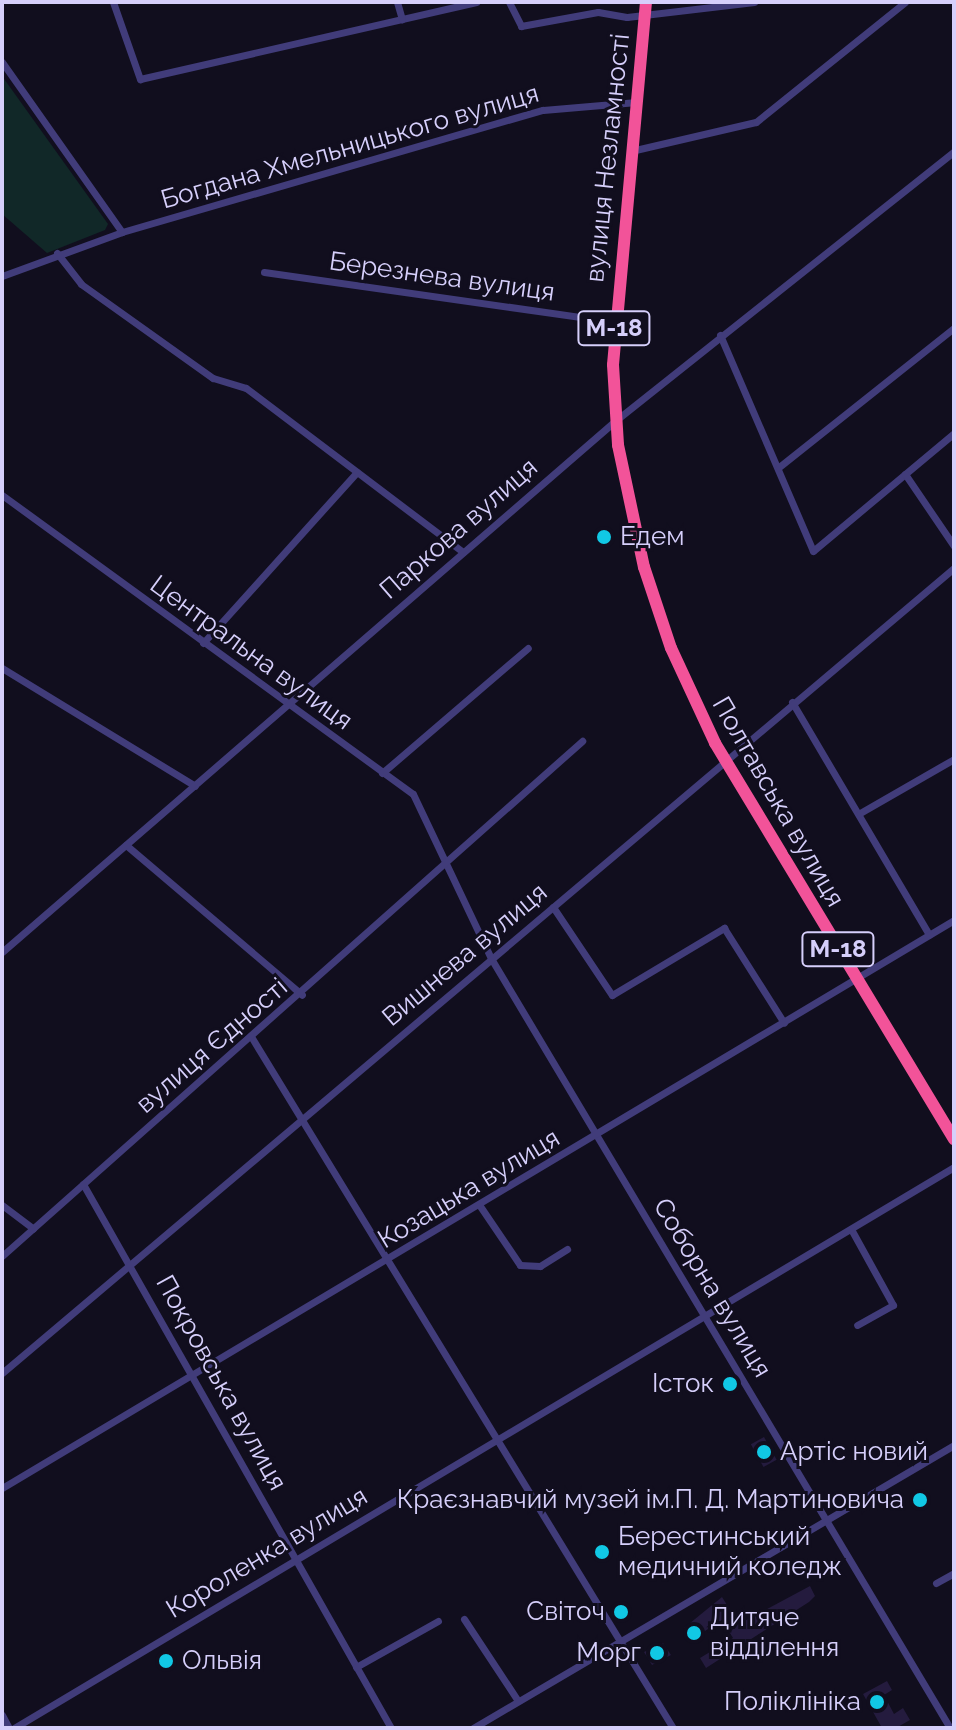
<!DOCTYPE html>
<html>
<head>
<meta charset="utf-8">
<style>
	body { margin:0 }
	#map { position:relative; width:956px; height:1730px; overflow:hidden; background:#110e1e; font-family:Raleway,sans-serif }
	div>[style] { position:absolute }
	.green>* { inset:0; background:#112828 }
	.building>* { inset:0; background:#241b3e; transform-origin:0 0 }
	.street>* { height:7px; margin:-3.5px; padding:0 3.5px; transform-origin:3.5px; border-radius:3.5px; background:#413c7a }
	.highway>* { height:12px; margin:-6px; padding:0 6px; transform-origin:6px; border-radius:6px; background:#f25399 }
	.dots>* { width:22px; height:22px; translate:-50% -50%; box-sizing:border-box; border:4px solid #110e1e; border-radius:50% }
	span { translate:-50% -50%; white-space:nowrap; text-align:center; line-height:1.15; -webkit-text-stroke:6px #110e1e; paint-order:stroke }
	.shield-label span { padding:2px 6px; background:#110e1e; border:2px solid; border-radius:6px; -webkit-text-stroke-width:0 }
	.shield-label { font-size:24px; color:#d6cffb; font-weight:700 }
	.street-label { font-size:26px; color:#d6cffb }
	.poi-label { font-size:26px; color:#d6cffb }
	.left { translate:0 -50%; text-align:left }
	.right { translate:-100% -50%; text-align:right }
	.frame { position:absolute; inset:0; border:4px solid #d6cffb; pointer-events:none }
</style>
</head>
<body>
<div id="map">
	<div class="green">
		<div style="clip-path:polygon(2px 76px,108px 224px,105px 230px,47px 253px,2px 214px)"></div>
	</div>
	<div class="building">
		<div style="left:764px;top:1437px;width:26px;height:15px;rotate:61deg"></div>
		<div style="clip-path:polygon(810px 1586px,815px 1596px,809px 1602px,706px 1668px,700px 1658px,733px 1638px,722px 1620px,691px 1640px,684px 1628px,722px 1597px,739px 1624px)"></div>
		<div style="clip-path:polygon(663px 1643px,671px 1655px,652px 1665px,644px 1652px)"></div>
		<div style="clip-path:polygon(887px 1681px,892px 1690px,884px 1695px,894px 1714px,903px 1708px,910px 1720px,896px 1728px,882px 1728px,863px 1694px)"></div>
	</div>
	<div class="street">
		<div style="left:113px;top:2px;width:82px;rotate:70.7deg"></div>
		<div style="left:140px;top:79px;width:345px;rotate:-12.9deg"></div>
		<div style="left:397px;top:2px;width:18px;rotate:74deg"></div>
		<div style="left:509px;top:2px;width:27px;rotate:63deg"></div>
		<div style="left:521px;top:26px;width:78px;rotate:-10.3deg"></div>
		<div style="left:598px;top:12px;width:29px;rotate:10deg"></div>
		<div style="left:627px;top:17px;width:128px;rotate:-6.7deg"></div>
		<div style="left:2px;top:62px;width:208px;rotate:54.8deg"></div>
		<div style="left:631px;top:151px;width:128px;rotate:-13.1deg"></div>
		<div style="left:756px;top:122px;width:191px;rotate:-38.8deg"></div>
		<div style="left:57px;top:253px;width:39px;rotate:52deg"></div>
		<div style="left:81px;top:284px;width:162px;rotate:35.5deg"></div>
		<div style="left:213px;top:378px;width:34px;rotate:17deg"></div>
		<div style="left:246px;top:388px;width:272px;rotate:37.1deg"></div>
		<div style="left:264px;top:272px;width:354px;rotate:8.1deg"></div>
		<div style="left:2px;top:276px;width:128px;rotate:-20.1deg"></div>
		<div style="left:122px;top:232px;width:438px;rotate:-16.2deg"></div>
		<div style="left:543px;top:110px;width:94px;rotate:-4.9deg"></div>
		<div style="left:720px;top:335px;width:235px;rotate:66.7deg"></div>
		<div style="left:813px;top:551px;width:184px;rotate:-39.9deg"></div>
		<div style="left:779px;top:467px;width:223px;rotate:-38.5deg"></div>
		<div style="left:905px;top:474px;width:87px;rotate:55.8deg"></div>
		<div style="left:2px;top:495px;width:508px;rotate:36.04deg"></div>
		<div style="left:413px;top:794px;width:184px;rotate:64.6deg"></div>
		<div style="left:492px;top:960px;width:894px;rotate:59.19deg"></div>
		<div style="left:203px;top:643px;width:230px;rotate:-48deg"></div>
		<div style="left:2px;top:668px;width:226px;rotate:31.4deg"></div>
		<div style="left:792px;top:702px;width:270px;rotate:59.5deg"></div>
		<div style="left:382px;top:773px;width:192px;rotate:-40.6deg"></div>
		<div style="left:860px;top:813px;width:108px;rotate:-29.9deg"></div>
		<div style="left:126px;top:845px;width:231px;rotate:40.4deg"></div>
		<div style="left:553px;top:907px;width:106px;rotate:56.2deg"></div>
		<div style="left:612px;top:995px;width:131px;rotate:-30.9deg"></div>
		<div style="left:724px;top:928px;width:112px;rotate:57.7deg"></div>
		<div style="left:2px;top:952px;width:811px;rotate:-40.9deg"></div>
		<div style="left:615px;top:421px;width:433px;rotate:-38.5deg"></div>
		<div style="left:252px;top:1038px;width:808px;rotate:58.61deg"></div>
		<div style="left:83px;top:1184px;width:625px;rotate:60.48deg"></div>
		<div style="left:2px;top:1205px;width:39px;rotate:37deg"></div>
		<div style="left:480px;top:1206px;width:71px;rotate:55.9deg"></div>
		<div style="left:520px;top:1265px;width:20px;rotate:3deg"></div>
		<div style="left:540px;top:1266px;width:32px;rotate:-32deg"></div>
		<div style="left:851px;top:1229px;width:87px;rotate:61.1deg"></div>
		<div style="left:893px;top:1305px;width:41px;rotate:150.9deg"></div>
		<div style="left:2px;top:1256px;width:776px;rotate:-41.6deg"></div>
		<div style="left:2px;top:1373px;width:1247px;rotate:-40.22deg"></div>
		<div style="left:2px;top:1488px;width:1109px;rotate:-30.82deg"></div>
		<div style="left:936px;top:1583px;width:21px;rotate:-29deg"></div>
		<div style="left:464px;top:1619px;width:98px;rotate:56.6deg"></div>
		<div style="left:356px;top:1667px;width:94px;rotate:-29.3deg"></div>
		<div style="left:2px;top:1715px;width:15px;rotate:62deg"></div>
		<div style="left:14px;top:1728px;width:1095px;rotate:-30.83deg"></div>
		<div style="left:473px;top:1728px;width:558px;rotate:-30.47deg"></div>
	</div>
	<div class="highway">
		<div style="left:646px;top:2px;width:364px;rotate:95.2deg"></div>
		<div style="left:613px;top:365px;width:80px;rotate:86.4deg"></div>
		<div style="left:618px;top:445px;width:125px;rotate:78deg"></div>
		<div style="left:644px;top:567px;width:85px;rotate:71.6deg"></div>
		<div style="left:671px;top:648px;width:105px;rotate:65.1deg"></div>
		<div style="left:715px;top:743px;width:463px;rotate:58.9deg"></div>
	</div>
	<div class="dots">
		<div style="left:604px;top:537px;background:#11c8e5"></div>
		<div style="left:730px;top:1384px;background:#11c8e5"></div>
		<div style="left:764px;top:1452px;background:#11c8e5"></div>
		<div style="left:920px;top:1500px;background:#11c8e5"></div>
		<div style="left:602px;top:1552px;background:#11c8e5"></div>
		<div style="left:621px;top:1612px;background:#11c8e5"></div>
		<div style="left:694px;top:1633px;background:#11c8e5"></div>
		<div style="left:657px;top:1653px;background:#11c8e5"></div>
		<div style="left:166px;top:1661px;background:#11c8e5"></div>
		<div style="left:877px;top:1702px;background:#11c8e5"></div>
	</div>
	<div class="shield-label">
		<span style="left:614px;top:328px">М-18</span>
		<span style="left:838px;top:949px">М-18</span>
	</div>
	<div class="street-label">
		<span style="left:350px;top:147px;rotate:-16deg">Богдана Хмельницького вулиця</span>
		<span style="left:608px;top:158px;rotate:-84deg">вулиця Незламності</span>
		<span style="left:442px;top:277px;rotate:8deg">Березнева вулиця</span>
		<span style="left:459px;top:529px;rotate:-41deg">Паркова вулиця</span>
		<span style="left:251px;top:653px;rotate:36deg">Центральна вулиця</span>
		<span style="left:778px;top:802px;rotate:60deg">Полтавська вулиця</span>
		<span style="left:465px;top:955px;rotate:-40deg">Вишнева вулиця</span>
		<span style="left:212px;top:1046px;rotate:-41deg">вулиця Єдності</span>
		<span style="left:469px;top:1189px;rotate:-31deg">Козацька вулиця</span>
		<span style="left:712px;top:1288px;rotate:59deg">Соборна вулиця</span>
		<span style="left:221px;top:1383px;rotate:61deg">Покровська вулиця</span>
		<span style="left:267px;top:1553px;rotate:-31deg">Короленка вулиця</span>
	</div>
	<div class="poi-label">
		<span class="left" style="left:620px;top:537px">Едем</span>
		<span class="right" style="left:714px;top:1384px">Істок</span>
		<span class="left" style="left:780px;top:1452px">Артіс новий</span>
		<span class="right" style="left:904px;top:1500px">Краєзнавчий музей ім.П. Д. Мартиновича</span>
		<span class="left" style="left:618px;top:1552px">Берестинський<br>медичний коледж</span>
		<span class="right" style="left:605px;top:1612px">Світоч</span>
		<span class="left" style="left:710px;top:1633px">Дитяче<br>відділення</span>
		<span class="right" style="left:641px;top:1653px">Морг</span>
		<span class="left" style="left:182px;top:1661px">Ольвія</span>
		<span class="right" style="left:861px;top:1702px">Поліклініка</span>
	</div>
	<div class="frame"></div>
</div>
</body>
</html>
